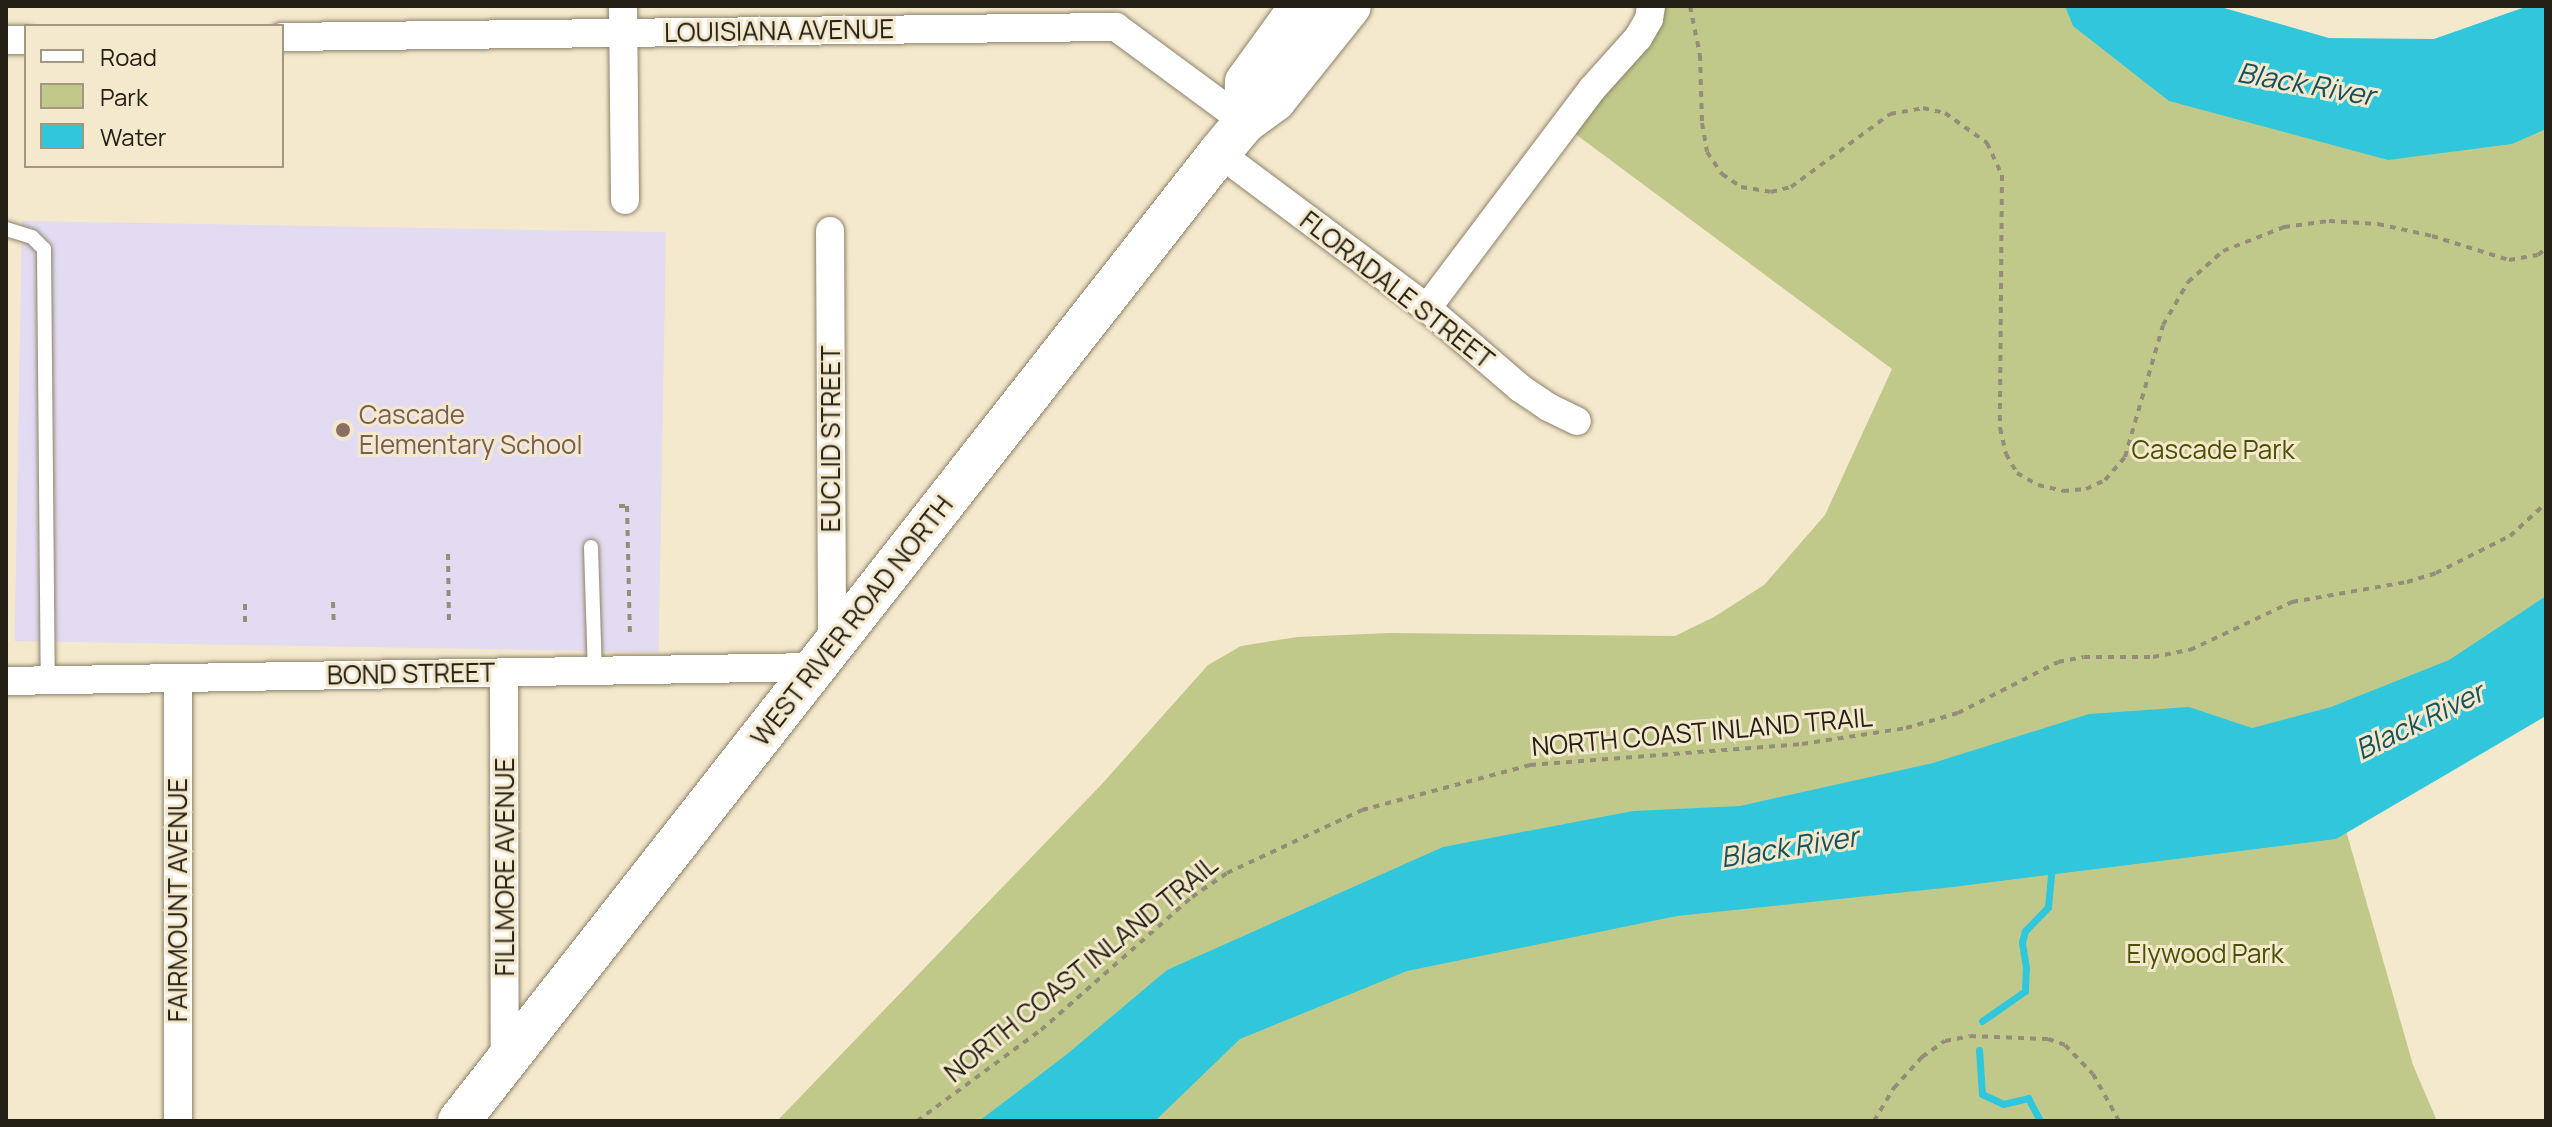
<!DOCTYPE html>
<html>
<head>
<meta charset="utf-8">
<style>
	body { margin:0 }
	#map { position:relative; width:2552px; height:1127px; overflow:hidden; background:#f4e8cd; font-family:Manrope,sans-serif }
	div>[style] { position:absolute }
	.education>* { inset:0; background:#e2dbf1; transform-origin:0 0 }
	.green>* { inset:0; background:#c1c98a }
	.water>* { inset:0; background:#30c7dd }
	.stream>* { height:7px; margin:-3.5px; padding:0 3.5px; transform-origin:3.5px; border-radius:3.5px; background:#30c7dd }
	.path>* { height:4px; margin-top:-2px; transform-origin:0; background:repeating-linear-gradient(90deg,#958c79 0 6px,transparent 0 12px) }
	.roads { filter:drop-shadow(0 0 2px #8d826a) drop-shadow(0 0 2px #8d826a) }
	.lane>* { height:14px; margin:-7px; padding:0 7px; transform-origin:7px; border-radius:7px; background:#fff }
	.street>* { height:28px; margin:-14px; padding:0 14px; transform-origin:14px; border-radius:14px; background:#fff }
	.secondary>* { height:42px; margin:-21px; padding:0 21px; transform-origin:21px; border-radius:21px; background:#fff }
	.dots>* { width:22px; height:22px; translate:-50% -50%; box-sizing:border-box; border:4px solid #f4e8cd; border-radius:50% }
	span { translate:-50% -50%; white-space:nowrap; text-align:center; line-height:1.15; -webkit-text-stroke:6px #f4e8cd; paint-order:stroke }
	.street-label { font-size:26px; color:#242016 }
	.education-label { font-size:26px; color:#785e54 }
	.left { translate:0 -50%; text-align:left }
	.park-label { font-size:26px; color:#4b5002 }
	.water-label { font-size:28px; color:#17525c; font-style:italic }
	.frame { position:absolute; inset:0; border:8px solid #242016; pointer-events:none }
	.legend { position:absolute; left:24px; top:24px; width:260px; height:144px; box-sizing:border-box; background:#f4e8cd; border:2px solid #a19884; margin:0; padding:10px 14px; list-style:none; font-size:24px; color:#242016 }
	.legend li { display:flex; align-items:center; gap:16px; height:40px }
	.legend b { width:40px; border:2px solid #a19884 }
</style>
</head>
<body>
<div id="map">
	<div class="education">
		<div style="left:22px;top:221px;width:644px;height:420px;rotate:1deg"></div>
	</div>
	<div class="green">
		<div style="clip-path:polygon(1660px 6px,2127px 6px,2221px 68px,2546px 61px,2546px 651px,2327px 764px,2413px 1065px,2437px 1121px,777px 1121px,1101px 785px,1208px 665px,1241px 646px,1297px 637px,1390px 633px,1675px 636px,1714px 617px,1764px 585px,1825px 515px,1892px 369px,1574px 133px)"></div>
	</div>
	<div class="water">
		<div style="clip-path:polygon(2065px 6px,2217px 6px,2329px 38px,2434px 39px,2528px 6px,2546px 6px,2546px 129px,2512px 144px,2388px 160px,2169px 101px,2073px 26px)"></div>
		<div style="clip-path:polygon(2546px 596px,2546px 716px,2336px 839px,1953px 887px,1677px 916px,1407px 971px,1240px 1039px,1155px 1121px,979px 1121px,1066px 1055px,1167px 970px,1443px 847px,1633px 811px,1740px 806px,1933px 763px,2089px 714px,2189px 707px,2252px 728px,2331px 707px,2449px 660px)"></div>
	</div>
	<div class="stream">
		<div style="left:1982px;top:1021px;width:52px;rotate:-34.9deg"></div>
		<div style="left:2025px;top:991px;width:23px;rotate:-88deg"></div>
		<div style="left:2026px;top:968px;width:26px;rotate:-99deg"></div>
		<div style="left:2022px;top:942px;width:11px;rotate:-75deg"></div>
		<div style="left:2025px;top:931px;width:33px;rotate:-46deg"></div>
		<div style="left:2048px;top:907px;width:42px;rotate:-84.6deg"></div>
		<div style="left:1979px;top:1050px;width:44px;rotate:86.1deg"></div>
		<div style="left:1982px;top:1094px;width:23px;rotate:25deg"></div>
		<div style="left:2003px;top:1104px;width:26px;rotate:-13deg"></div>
		<div style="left:2028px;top:1098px;width:26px;rotate:62deg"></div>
	</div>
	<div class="path">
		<div style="left:1690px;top:6px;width:50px;rotate:78.5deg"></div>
		<div style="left:1700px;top:55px;width:68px;rotate:88.3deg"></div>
		<div style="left:1702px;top:123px;width:29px;rotate:80deg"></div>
		<div style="left:1707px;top:152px;width:27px;rotate:56deg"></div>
		<div style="left:1722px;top:174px;width:23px;rotate:34deg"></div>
		<div style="left:1741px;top:187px;width:30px;rotate:9deg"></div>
		<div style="left:1771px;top:192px;width:21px;rotate:-14deg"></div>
		<div style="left:1791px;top:187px;width:123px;rotate:-36.4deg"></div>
		<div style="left:1890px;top:114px;width:34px;rotate:-10deg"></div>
		<div style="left:1923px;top:108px;width:23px;rotate:13deg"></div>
		<div style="left:1945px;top:113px;width:52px;rotate:35.5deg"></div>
		<div style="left:1987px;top:143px;width:35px;rotate:65deg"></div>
		<div style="left:2002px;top:175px;width:253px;rotate:90.5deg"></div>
		<div style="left:2000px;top:428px;width:27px;rotate:77deg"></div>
		<div style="left:2006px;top:454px;width:22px;rotate:60deg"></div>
		<div style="left:2017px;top:473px;width:24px;rotate:30deg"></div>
		<div style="left:2038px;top:485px;width:26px;rotate:13deg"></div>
		<div style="left:2063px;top:491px;width:23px;rotate:-5deg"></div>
		<div style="left:2086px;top:489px;width:21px;rotate:-25deg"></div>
		<div style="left:2105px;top:480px;width:30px;rotate:-49deg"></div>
		<div style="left:2125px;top:457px;width:137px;rotate:-73.9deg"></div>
		<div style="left:2163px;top:325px;width:50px;rotate:-59.8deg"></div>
		<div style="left:2188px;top:282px;width:47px;rotate:-41.5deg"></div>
		<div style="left:2223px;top:251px;width:66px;rotate:-21.5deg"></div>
		<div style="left:2284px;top:227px;width:45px;rotate:-7.6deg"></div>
		<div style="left:2329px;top:221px;width:49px;rotate:3.5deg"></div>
		<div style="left:2378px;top:224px;width:55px;rotate:12.5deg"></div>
		<div style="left:2432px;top:236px;width:81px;rotate:17.3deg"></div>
		<div style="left:2509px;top:260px;width:29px;rotate:-10deg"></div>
		<div style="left:2538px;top:255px;width:11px;rotate:-41deg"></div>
		<div style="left:619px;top:506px;width:8px"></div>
		<div style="left:627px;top:506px;width:131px;rotate:88.7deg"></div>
		<div style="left:448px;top:554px;width:70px;rotate:89.2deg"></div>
		<div style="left:333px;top:602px;width:24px;rotate:88deg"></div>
		<div style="left:245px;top:604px;width:24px;rotate:90deg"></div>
		<div style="left:917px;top:1121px;width:154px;rotate:-36.3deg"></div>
		<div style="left:1041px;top:1030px;width:201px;rotate:-41.4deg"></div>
		<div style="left:1192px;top:897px;width:42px;rotate:-34.4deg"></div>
		<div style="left:1227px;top:873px;width:149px;rotate:-25deg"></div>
		<div style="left:1362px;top:810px;width:174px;rotate:-15deg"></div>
		<div style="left:1530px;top:765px;width:273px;rotate:-4.4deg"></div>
		<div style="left:1802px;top:744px;width:105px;rotate:-8.7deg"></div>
		<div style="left:1906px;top:728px;width:54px;rotate:-16.1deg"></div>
		<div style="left:1958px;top:713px;width:112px;rotate:-27deg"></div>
		<div style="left:2058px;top:662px;width:26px;rotate:-11deg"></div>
		<div style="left:2084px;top:657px;width:69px"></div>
		<div style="left:2153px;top:657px;width:38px;rotate:-11deg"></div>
		<div style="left:2190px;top:650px;width:113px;rotate:-25.2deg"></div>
		<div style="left:2292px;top:602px;width:117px;rotate:-9.9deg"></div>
		<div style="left:2407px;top:582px;width:30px;rotate:-17deg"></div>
		<div style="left:2436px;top:573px;width:83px;rotate:-26.6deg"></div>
		<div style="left:2510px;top:536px;width:49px;rotate:-42.5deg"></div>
		<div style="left:1874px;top:1121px;width:39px;rotate:-59deg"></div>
		<div style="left:1894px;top:1088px;width:42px;rotate:-47.9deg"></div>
		<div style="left:1922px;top:1057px;width:28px;rotate:-35deg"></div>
		<div style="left:1945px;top:1041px;width:25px;rotate:-11deg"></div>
		<div style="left:1970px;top:1036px;width:78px;rotate:2.2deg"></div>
		<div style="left:2048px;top:1039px;width:18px;rotate:19deg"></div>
		<div style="left:2065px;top:1045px;width:40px;rotate:46deg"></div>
		<div style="left:2093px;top:1074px;width:54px;rotate:61deg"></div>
	</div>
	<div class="roads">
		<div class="lane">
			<div style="left:6px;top:229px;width:27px;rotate:17deg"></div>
			<div style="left:32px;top:237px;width:17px;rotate:45deg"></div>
			<div style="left:44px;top:249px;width:431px;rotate:89.5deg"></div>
			<div style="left:591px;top:547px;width:124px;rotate:88.2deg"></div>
		</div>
		<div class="street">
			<div style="left:623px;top:6px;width:194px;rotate:89.4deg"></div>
			<div style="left:282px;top:37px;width:834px;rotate:-0.69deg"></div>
			<div style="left:1116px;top:27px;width:160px;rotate:36.4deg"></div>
			<div style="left:6px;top:40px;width:20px"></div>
			<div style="left:1219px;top:153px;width:259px;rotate:36.7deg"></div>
			<div style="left:1427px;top:308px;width:123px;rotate:40.7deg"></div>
			<div style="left:1520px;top:388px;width:34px;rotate:34deg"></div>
			<div style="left:1548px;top:407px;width:32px;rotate:26deg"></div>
			<div style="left:830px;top:231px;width:416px;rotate:89.7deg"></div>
			<div style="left:1427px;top:308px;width:274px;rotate:-53deg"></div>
			<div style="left:1592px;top:89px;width:69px;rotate:-48deg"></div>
			<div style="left:1638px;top:38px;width:22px;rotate:-60deg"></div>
			<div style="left:1649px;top:19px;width:13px;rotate:-81deg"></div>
			<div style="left:504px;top:672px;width:390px;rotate:89.9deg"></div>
			<div style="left:178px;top:678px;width:443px;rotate:90deg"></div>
			<div style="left:6px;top:681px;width:810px;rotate:-0.99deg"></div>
		</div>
		<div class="secondary">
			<div style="left:1245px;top:122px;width:40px;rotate:-88.6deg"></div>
			<div style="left:1246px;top:82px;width:94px;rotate:-54.1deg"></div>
			<div style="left:459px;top:1121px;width:1231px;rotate:-51.86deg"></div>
			<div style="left:1219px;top:153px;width:40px;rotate:-50deg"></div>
			<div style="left:1245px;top:122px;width:37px;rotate:-36deg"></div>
			<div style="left:1275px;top:100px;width:120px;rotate:-51.4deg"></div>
		</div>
	</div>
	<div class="dots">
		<div style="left:343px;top:430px;background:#8d6e63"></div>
	</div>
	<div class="street-label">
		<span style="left:779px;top:31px;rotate:-1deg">LOUISIANA AVENUE</span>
		<span style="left:1397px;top:290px;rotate:38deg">FLORADALE STREET</span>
		<span style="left:831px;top:439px;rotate:-90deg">EUCLID STREET</span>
		<span style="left:852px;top:621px;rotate:-52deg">WEST RIVER ROAD NORTH</span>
		<span style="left:411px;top:674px;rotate:-1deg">BOND STREET</span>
		<span style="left:1702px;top:732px;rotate:-5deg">NORTH COAST INLAND TRAIL</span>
		<span style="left:505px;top:867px;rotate:-90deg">FILLMORE AVENUE</span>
		<span style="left:178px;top:900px;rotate:-90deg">FAIRMOUNT AVENUE</span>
		<span style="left:1081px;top:969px;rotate:-39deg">NORTH COAST INLAND TRAIL</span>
	</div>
	<div class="education-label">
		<span class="left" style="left:359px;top:430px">Cascade<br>Elementary School</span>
	</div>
	<div class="park-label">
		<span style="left:2213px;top:450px">Cascade Park</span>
		<span style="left:2205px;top:954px">Elywood Park</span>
	</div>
	<div class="water-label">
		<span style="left:2306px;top:83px;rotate:10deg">Black River</span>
		<span style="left:2419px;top:720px;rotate:-26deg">Black River</span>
		<span style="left:1789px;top:846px;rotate:-9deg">Black River</span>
	</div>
	<div class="frame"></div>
	<ul class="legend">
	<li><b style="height:10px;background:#fff"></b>Road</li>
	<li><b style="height:22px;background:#c1c98a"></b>Park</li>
	<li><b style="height:22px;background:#30c7dd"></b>Water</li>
	</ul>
</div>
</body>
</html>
